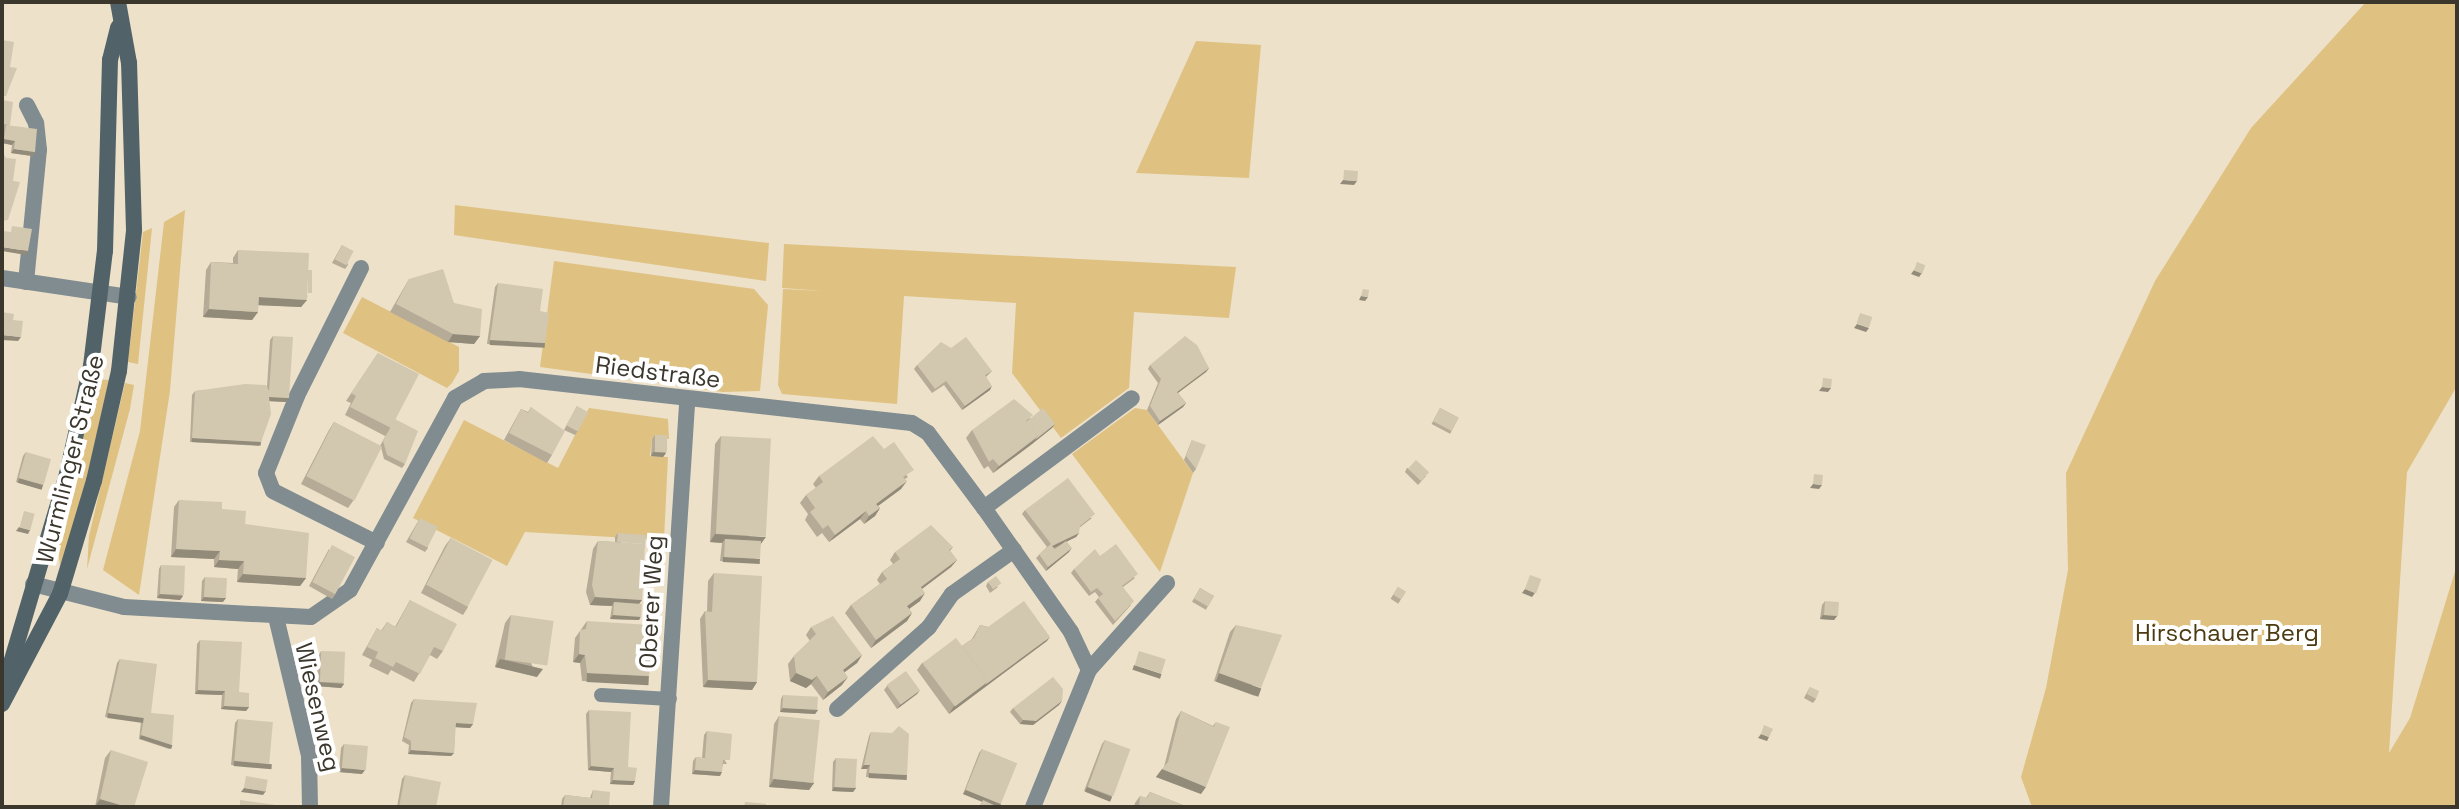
<!DOCTYPE html>
<html>
<head>
<meta charset="utf-8">
<style>
	body { margin:0 }
	#map { position:relative; width:2459px; height:809px; overflow:hidden; background:#ede1c9; font-family:"Space Grotesk",sans-serif }
	div>[style] { position:absolute }
	.green>* { inset:0; background:#dfc182 }
	.lane>* { height:14px; margin:-7px; padding:0 7px; transform-origin:7px; border-radius:7px; background:#808c90 }
	.street>* { height:16px; margin:-8px; padding:0 8px; transform-origin:8px; border-radius:8px; background:#808c90 }
	.secondary>* { height:16px; margin:-8px; padding:0 8px; transform-origin:8px; border-radius:8px; background:#516368 }
	.wall>* { inset:0; background:#b5ab96; transform-origin:0 0 }
	.shaded-wall>* { inset:0; background:#938b7a; transform-origin:0 0 }
	.building>* { inset:0; background:#d2c7af; transform-origin:0 0 }
	span { translate:-50% -50%; white-space:nowrap; text-align:center; line-height:1.15; -webkit-text-stroke:8px #fff; paint-order:stroke }
	.street-label { font-size:24px; color:#3b372d }
	.park-label { font-size:24px; color:#4c3a11 }
	.frame { position:absolute; inset:0; border:4px solid #3b372d; pointer-events:none }
</style>
</head>
<body>
<div id="map">
	<div class="green">
		<div style="clip-path:polygon(2366px 2px,2457px 2px,2457px 386px,2407px 472px,2389px 753px,2410px 718px,2457px 565px,2457px 807px,2032px 807px,2021px 777px,2046px 688px,2068px 570px,2066px 473px,2155px 281px,2251px 128px)"></div>
		<div style="clip-path:polygon(1196px 41px,1261px 45px,1249px 178px,1136px 173px)"></div>
		<div style="clip-path:polygon(455px 205px,769px 243px,766px 281px,454px 235px)"></div>
		<div style="clip-path:polygon(185px 210px,170px 391px,139px 595px,103px 570px,140px 431px,164px 222px)"></div>
		<div style="clip-path:polygon(152px 228px,138px 364px,128px 362px,143px 232px)"></div>
		<div style="clip-path:polygon(784px 244px,1236px 267px,1229px 318px,1134px 312px,1129px 388px,1061px 438px,1012px 373px,1016px 303px,904px 296px,897px 404px,782px 394px,778px 385px,783px 289px,824px 291px,782px 288px)"></div>
		<div style="clip-path:polygon(554px 261px,754px 289px,768px 305px,760px 391px,723px 392px,540px 367px)"></div>
		<div style="clip-path:polygon(362px 297px,459px 347px,459px 371px,452px 383px,447px 388px,343px 333px)"></div>
		<div style="clip-path:polygon(95px 379px,109px 380px,85px 490px,60px 566px,57px 536px)"></div>
		<div style="clip-path:polygon(125px 383px,134px 385px,130px 409px,87px 569px,89px 536px)"></div>
		<div style="clip-path:polygon(589px 408px,668px 419px,669px 439px,652px 438px,650px 456px,668px 457px,664px 540px,525px 532px,507px 566px,413px 518px,464px 420px,558px 468px)"></div>
		<div style="clip-path:polygon(1135px 408px,1147px 410px,1193px 473px,1160px 572px,1072px 454px)"></div>
	</div>
	<div class="lane">
		<div style="left:601px;top:695px;width:69px;rotate:3.3deg"></div>
	</div>
	<div class="street">
		<div style="left:361px;top:268px;width:143px;rotate:116.6deg"></div>
		<div style="left:297px;top:396px;width:83px;rotate:111.9deg"></div>
		<div style="left:266px;top:473px;width:19px;rotate:69deg"></div>
		<div style="left:273px;top:491px;width:116px;rotate:26.6deg"></div>
		<div style="left:2px;top:278px;width:128px;rotate:8.5deg"></div>
		<div style="left:26px;top:282px;width:133px;rotate:-84.4deg"></div>
		<div style="left:39px;top:150px;width:27px;rotate:-96deg"></div>
		<div style="left:36px;top:123px;width:20px;rotate:-117deg"></div>
		<div style="left:984px;top:508px;width:184px;rotate:-36.6deg"></div>
		<div style="left:33px;top:584px;width:94px;rotate:14.2deg"></div>
		<div style="left:124px;top:607px;width:187px;rotate:3.1deg"></div>
		<div style="left:311px;top:617px;width:47px;rotate:-34.7deg"></div>
		<div style="left:350px;top:590px;width:219px;rotate:-61.3deg"></div>
		<div style="left:455px;top:398px;width:34px;rotate:-30deg"></div>
		<div style="left:484px;top:381px;width:35px;rotate:-3deg"></div>
		<div style="left:519px;top:379px;width:395px;rotate:6.4deg"></div>
		<div style="left:912px;top:423px;width:19px;rotate:32deg"></div>
		<div style="left:928px;top:433px;width:94px;rotate:53.3deg"></div>
		<div style="left:984px;top:508px;width:151px;rotate:54.9deg"></div>
		<div style="left:1071px;top:632px;width:42px;rotate:64.7deg"></div>
		<div style="left:276px;top:617px;width:142px;rotate:76.6deg"></div>
		<div style="left:309px;top:755px;width:52px;rotate:88.9deg"></div>
		<div style="left:837px;top:709px;width:123px;rotate:-41.7deg"></div>
		<div style="left:929px;top:627px;width:40px;rotate:-55.1deg"></div>
		<div style="left:952px;top:594px;width:76px;rotate:-35.4deg"></div>
		<div style="left:661px;top:807px;width:408px;rotate:-86.3deg"></div>
		<div style="left:1033px;top:807px;width:148px;rotate:-67.8deg"></div>
		<div style="left:1089px;top:670px;width:117px;rotate:-48.1deg"></div>
	</div>
	<div class="secondary">
		<div style="left:3px;top:690px;width:225px;rotate:-73.5deg"></div>
		<div style="left:67px;top:474px;width:111px;rotate:-77.5deg"></div>
		<div style="left:91px;top:366px;width:116px;rotate:-83.1deg"></div>
		<div style="left:105px;top:251px;width:191px;rotate:-88.5deg"></div>
		<div style="left:110px;top:60px;width:34px;rotate:-76deg"></div>
		<div style="left:2px;top:704px;width:124px;rotate:-62.2deg"></div>
		<div style="left:60px;top:594px;width:118px;rotate:-73.3deg"></div>
		<div style="left:94px;top:481px;width:113px;rotate:-77.2deg"></div>
		<div style="left:119px;top:371px;width:142px;rotate:-83.9deg"></div>
		<div style="left:134px;top:230px;width:167px;rotate:-91.7deg"></div>
		<div style="left:129px;top:63px;width:62px;rotate:-100.2deg"></div>
	</div>
	<div class="wall">
		<div style="clip-path:polygon(2px 100px,9px 126px,35px 152px,32px 156px,11px 153px,12px 145px,2px 143px,3px 129px,2px 129px)"></div>
		<div style="clip-path:polygon(342px 245px,348px 265px,345px 269px,332px 263px)"></div>
		<div style="clip-path:polygon(238px 250px,308px 297px,307px 297px,307px 300px,301px 307px,258px 305px,258px 312px,252px 320px,203px 317px,206px 270px,211px 262px,233px 263px,233px 258px)"></div>
		<div style="clip-path:polygon(409px 279px,454px 303px,480px 336px,474px 344px,448px 342px,390px 312px)"></div>
		<div style="clip-path:polygon(498px 283px,540px 311px,545px 343px,542px 347px,487px 344px,495px 287px)"></div>
		<div style="clip-path:polygon(273px 336px,286px 402px,269px 401px,261px 442px,259px 446px,190px 442px,192px 395px,195px 391px,267px 387px,270px 340px)"></div>
		<div style="clip-path:polygon(378px 353px,395px 419px,405px 464px,402px 468px,384px 459px,381px 447px,353px 501px,348px 508px,301px 484px,329px 430px,334px 422px,380px 446px,386px 435px,385px 436px,345px 415px,351px 403px,346px 401px)"></div>
		<div style="clip-path:polygon(917px 365px,992px 371px,986px 377px,990px 390px,962px 410px,944px 385px,932px 393px,914px 369px)"></div>
		<div style="clip-path:polygon(1150px 365px,1209px 368px,1206px 372px,1178px 393px,1186px 403px,1183px 407px,1158px 425px,1147px 410px,1158px 383px,1148px 369px)"></div>
		<div style="clip-path:polygon(577px 406px,578px 431px,575px 435px,564px 430px)"></div>
		<div style="clip-path:polygon(531px 407px,552px 455px,547px 463px,504px 440px,521px 409px,528px 412px)"></div>
		<div style="left:1440px;top:408px;width:21px;height:18px;rotate:28deg"></div>
		<div style="clip-path:polygon(1031px 418px,1055px 424px,1052px 428px,1032px 444px,993px 473px,988px 466px,984px 469px,966px 438px,972px 430px)"></div>
		<div style="clip-path:polygon(655px 435px,666px 453px,663px 457px,651px 456px,652px 439px)"></div>
		<div style="clip-path:polygon(721px 436px,757px 563px,720px 561px,722px 543px,710px 542px,715px 444px)"></div>
		<div style="clip-path:polygon(1192px 440px,1196px 469px,1193px 473px,1184px 460px)"></div>
		<div style="clip-path:polygon(884px 449px,908px 477px,905px 479px,901px 489px,878px 506px,880px 508px,875px 516px,864px 524px,860px 519px,829px 542px,822px 533px,817px 537px,805px 520px,808px 514px,800px 503px,806px 495px,816px 488px,813px 484px,819px 476px)"></div>
		<div style="clip-path:polygon(26px 452px,43px 485px,40px 489px,16px 482px,23px 456px)"></div>
		<div style="clip-path:polygon(1407px 468px,1426px 476px,1418px 485px,1405px 472px)"></div>
		<div style="clip-path:polygon(179px 500px,222px 509px,245px 524px,306px 578px,300px 586px,237px 582px,238px 569px,214px 567px,214px 559px,171px 557px,174px 507px)"></div>
		<div style="clip-path:polygon(1025px 510px,1092px 518px,1079px 528px,1079px 533px,1076px 537px,1067px 541px,1069px 552px,1046px 571px,1036px 558px,1047px 547px,1022px 514px)"></div>
		<div style="clip-path:polygon(420px 518px,428px 548px,425px 552px,406px 542px)"></div>
		<div style="clip-path:polygon(618px 533px,642px 600px,639px 603px,641px 616px,639px 620px,610px 619px,612px 606px,590px 605px,586px 592px,593px 549px,598px 541px,615px 542px,615px 537px)"></div>
		<div style="clip-path:polygon(451px 538px,468px 607px,463px 615px,421px 593px,445px 546px)"></div>
		<div style="clip-path:polygon(953px 547px,950px 551px,957px 560px,951px 567px,922px 589px,920px 601px,909px 609px,912px 613px,907px 621px,871px 648px,845px 613px,851px 605px,880px 584px,877px 580px,882px 572px,893px 564px,890px 560px,895px 552px)"></div>
		<div style="clip-path:polygon(329px 549px,335px 595px,332px 599px,309px 586px)"></div>
		<div style="clip-path:polygon(1100px 556px,1135px 578px,1123px 587px,1131px 605px,1113px 625px,1095px 602px,1099px 597px,1095px 592px,1089px 596px,1071px 573px,1074px 569px)"></div>
		<div style="clip-path:polygon(161px 565px,183px 596px,180px 600px,157px 598px,159px 569px)"></div>
		<div style="clip-path:polygon(714px 573px,757px 682px,752px 690px,703px 687px,700px 619px,705px 611px,707px 611px,708px 581px)"></div>
		<div style="clip-path:polygon(205px 577px,223px 602px,201px 601px,202px 581px)"></div>
		<div style="clip-path:polygon(988px 582px,998px 587px,990px 593px,986px 586px)"></div>
		<div style="left:1398px;top:587px;width:9px;height:14px;rotate:32deg"></div>
		<div style="left:1200px;top:588px;width:16px;height:16px;rotate:30deg"></div>
		<div style="clip-path:polygon(410px 600px,443px 651px,437px 659px,430px 655px,414px 682px,391px 670px,388px 675px,369px 666px,372px 660px,362px 655px,377px 628px,381px 631px,387px 622px,395px 627px)"></div>
		<div style="clip-path:polygon(1825px 601px,1837px 616px,1834px 620px,1820px 619px,1822px 605px)"></div>
		<div style="clip-path:polygon(511px 615px,537px 677px,495px 667px,505px 623px)"></div>
		<div style="clip-path:polygon(587px 621px,649px 676px,644px 684px,582px 681px,580px 663px,573px 662px,575px 638px)"></div>
		<div style="clip-path:polygon(980px 625px,1047px 641px,949px 714px,917px 670px,922px 663px,962px 646px,972px 639px)"></div>
		<div style="clip-path:polygon(1236px 625px,1255px 696px,1214px 681px,1230px 632px)"></div>
		<div style="clip-path:polygon(811px 627px,862px 655px,857px 663px,844px 672px,842px 685px,823px 700px,811px 684px,806px 688px,790px 681px,788px 664px,794px 656px,810px 641px,806px 635px)"></div>
		<div style="clip-path:polygon(200px 640px,249px 707px,246px 711px,221px 709px,222px 695px,195px 694px,197px 644px)"></div>
		<div style="clip-path:polygon(321px 651px,344px 684px,341px 688px,316px 686px,319px 655px)"></div>
		<div style="clip-path:polygon(120px 659px,151px 713px,172px 745px,169px 749px,139px 739px,141px 722px,105px 717px,117px 663px)"></div>
		<div style="clip-path:polygon(887px 686px,920px 690px,917px 694px,897px 709px,884px 690px)"></div>
		<div style="clip-path:polygon(1810px 687px,1816px 699px,1813px 703px,1804px 698px)"></div>
		<div style="clip-path:polygon(783px 695px,818px 710px,815px 714px,780px 712px,781px 699px)"></div>
		<div style="clip-path:polygon(414px 699px,473px 724px,470px 728px,455px 727px,454px 753px,451px 756px,408px 754px,409px 745px,402px 741px,411px 703px)"></div>
		<div style="clip-path:polygon(1059px 705px,1033px 725px,1020px 724px,1010px 712px,1013px 708px)"></div>
		<div style="clip-path:polygon(589px 710px,628px 767px,635px 781px,633px 785px,610px 784px,611px 772px,588px 770px,586px 714px)"></div>
		<div style="clip-path:polygon(1181px 711px,1213px 726px,1216px 722px,1201px 794px,1156px 777px,1164px 767px,1176px 719px)"></div>
		<div style="clip-path:polygon(779px 716px,814px 783px,809px 790px,769px 787px,774px 724px)"></div>
		<div style="clip-path:polygon(238px 719px,269px 768px,231px 765px,235px 723px)"></div>
		<div style="clip-path:polygon(707px 731px,727px 764px,723px 764px,720px 776px,692px 774px,693px 761px,696px 757px,702px 758px,704px 735px)"></div>
		<div style="clip-path:polygon(871px 732px,907px 775px,904px 779px,866px 777px,867px 769px,861px 769px,869px 736px)"></div>
		<div style="clip-path:polygon(1105px 740px,1112px 797px,1109px 801px,1084px 791px,1102px 744px)"></div>
		<div style="clip-path:polygon(344px 744px,362px 774px,339px 772px,341px 748px)"></div>
		<div style="clip-path:polygon(982px 749px,1001px 804px,999px 807px,979px 807px,982px 802px,963px 794px,979px 753px)"></div>
		<div style="clip-path:polygon(111px 750px,134px 807px,95px 807px,105px 758px)"></div>
		<div style="clip-path:polygon(836px 758px,856px 788px,853px 792px,832px 791px,833px 762px)"></div>
		<div style="clip-path:polygon(405px 775px,436px 807px,397px 807px,402px 779px)"></div>
		<div style="clip-path:polygon(593px 790px,609px 807px,561px 807px,562px 799px,565px 795px,590px 798px)"></div>
		<div style="clip-path:polygon(1150px 792px,1188px 807px,1134px 807px,1135px 803px,1140px 796px,1146px 798px)"></div>
	</div>
	<div class="shaded-wall">
		<div style="clip-path:polygon(4px 139px,15px 141px,12px 145px,2px 143px)"></div>
		<div style="clip-path:polygon(14px 149px,35px 152px,32px 156px,11px 153px)"></div>
		<div style="clip-path:polygon(1343px 180px,1357px 181px,1354px 185px,1340px 184px)"></div>
		<div style="clip-path:polygon(2px 247px,28px 251px,26px 255px,2px 251px)"></div>
		<div style="clip-path:polygon(1914px 270px,1922px 273px,1919px 277px,1911px 274px)"></div>
		<div style="clip-path:polygon(1361px 296px,1368px 297px,1365px 301px,1359px 300px)"></div>
		<div style="clip-path:polygon(259px 297px,307px 300px,301px 307px,253px 305px)"></div>
		<div style="clip-path:polygon(209px 309px,258px 312px,252px 320px,203px 317px)"></div>
		<div style="clip-path:polygon(1857px 324px,1869px 328px,1866px 332px,1854px 328px)"></div>
		<div style="clip-path:polygon(453px 334px,480px 336px,474px 344px,448px 342px)"></div>
		<div style="clip-path:polygon(2px 335px,21px 337px,18px 341px,2px 340px)"></div>
		<div style="left:490px;top:340px;width:55px;height:5px;rotate:3deg"></div>
		<div style="clip-path:polygon(1209px 368px,1206px 372px,1175px 395px,1177px 392px)"></div>
		<div style="clip-path:polygon(992px 386px,990px 390px,962px 410px,965px 406px)"></div>
		<div style="clip-path:polygon(1822px 387px,1831px 388px,1828px 392px,1819px 391px)"></div>
		<div style="clip-path:polygon(269px 397px,289px 398px,286px 402px,266px 401px)"></div>
		<div style="clip-path:polygon(1186px 403px,1183px 407px,1158px 425px,1160px 421px)"></div>
		<div style="clip-path:polygon(1055px 424px,1052px 428px,1032px 444px,993px 473px,999px 466px)"></div>
		<div style="left:192px;top:438px;width:69px;height:4px;rotate:3deg"></div>
		<div style="clip-path:polygon(653px 452px,666px 453px,663px 457px,651px 456px)"></div>
		<div style="left:19px;top:478px;width:25px;height:5px;rotate:16deg"></div>
		<div style="clip-path:polygon(907px 481px,901px 489px,871px 511px,876px 504px)"></div>
		<div style="clip-path:polygon(1813px 484px,1822px 485px,1819px 489px,1810px 488px)"></div>
		<div style="clip-path:polygon(880px 508px,875px 516px,864px 524px,869px 516px)"></div>
		<div style="clip-path:polygon(866px 511px,860px 519px,829px 542px,835px 535px)"></div>
		<div style="clip-path:polygon(19px 527px,30px 530px,28px 534px,16px 531px)"></div>
		<div style="clip-path:polygon(1079px 533px,1076px 537px,1050px 550px,1052px 546px)"></div>
		<div style="clip-path:polygon(715px 534px,766px 537px,760px 545px,725px 539px,722px 543px,710px 542px)"></div>
		<div style="clip-path:polygon(1072px 548px,1069px 552px,1046px 571px,1048px 567px)"></div>
		<div style="clip-path:polygon(176px 549px,220px 551px,214px 559px,171px 557px)"></div>
		<div style="left:723px;top:557px;width:37px;height:5px;rotate:3deg"></div>
		<div style="clip-path:polygon(219px 560px,244px 561px,238px 569px,214px 567px)"></div>
		<div style="clip-path:polygon(957px 560px,951px 567px,915px 594px,921px 587px)"></div>
		<div style="clip-path:polygon(243px 574px,306px 578px,300px 586px,237px 582px)"></div>
		<div style="clip-path:polygon(1525px 589px,1535px 593px,1532px 597px,1522px 593px)"></div>
		<div style="clip-path:polygon(925px 593px,920px 601px,902px 614px,907px 606px)"></div>
		<div style="clip-path:polygon(160px 594px,183px 596px,180px 600px,157px 598px)"></div>
		<div style="clip-path:polygon(204px 597px,226px 598px,223px 602px,201px 601px)"></div>
		<div style="clip-path:polygon(595px 597px,642px 600px,637px 607px,614px 602px,612px 606px,590px 605px)"></div>
		<div style="clip-path:polygon(912px 613px,907px 621px,871px 648px,876px 640px)"></div>
		<div style="clip-path:polygon(613px 615px,641px 616px,639px 620px,610px 619px)"></div>
		<div style="clip-path:polygon(1823px 615px,1837px 616px,1834px 620px,1820px 619px)"></div>
		<div style="clip-path:polygon(1050px 637px,1047px 641px,949px 714px,954px 706px)"></div>
		<div style="clip-path:polygon(579px 654px,585px 655px,580px 663px,573px 662px)"></div>
		<div style="clip-path:polygon(862px 655px,857px 663px,837px 678px,843px 670px)"></div>
		<div style="clip-path:polygon(500px 659px,543px 669px,537px 677px,495px 667px)"></div>
		<div style="left:1134px;top:665px;width:29px;height:5px;rotate:18deg"></div>
		<div style="left:587px;top:673px;width:62px;height:9px;rotate:3deg"></div>
		<div style="clip-path:polygon(796px 673px,817px 676px,811px 684px,806px 688px,790px 681px)"></div>
		<div style="left:1219px;top:673px;width:45px;height:9px;rotate:20deg"></div>
		<div style="clip-path:polygon(848px 677px,842px 685px,823px 700px,828px 692px)"></div>
		<div style="clip-path:polygon(708px 680px,757px 682px,752px 690px,703px 687px)"></div>
		<div style="clip-path:polygon(319px 682px,344px 684px,341px 688px,316px 686px)"></div>
		<div style="clip-path:polygon(198px 690px,225px 691px,222px 695px,195px 694px)"></div>
		<div style="clip-path:polygon(920px 690px,917px 694px,897px 709px,900px 705px)"></div>
		<div style="clip-path:polygon(1062px 701px,1059px 705px,1033px 725px,1020px 724px,1023px 720px)"></div>
		<div style="clip-path:polygon(224px 706px,249px 707px,246px 711px,221px 709px)"></div>
		<div style="clip-path:polygon(783px 708px,818px 710px,815px 714px,780px 712px)"></div>
		<div style="left:108px;top:713px;width:36px;height:5px;rotate:8deg"></div>
		<div style="clip-path:polygon(456px 723px,473px 724px,470px 728px,453px 727px)"></div>
		<div style="clip-path:polygon(1761px 734px,1769px 737px,1767px 741px,1758px 738px)"></div>
		<div style="left:141px;top:735px;width:33px;height:4px;rotate:18deg"></div>
		<div style="clip-path:polygon(411px 750px,454px 753px,451px 756px,408px 754px)"></div>
		<div style="left:234px;top:761px;width:38px;height:5px;rotate:5deg"></div>
		<div style="clip-path:polygon(864px 765px,870px 765px,867px 769px,861px 769px)"></div>
		<div style="clip-path:polygon(591px 766px,614px 768px,611px 772px,588px 770px)"></div>
		<div style="clip-path:polygon(342px 768px,365px 770px,362px 774px,339px 772px)"></div>
		<div style="clip-path:polygon(1162px 769px,1206px 787px,1201px 794px,1156px 777px)"></div>
		<div style="clip-path:polygon(695px 770px,722px 772px,720px 776px,692px 774px)"></div>
		<div style="left:869px;top:773px;width:38px;height:5px;rotate:3deg"></div>
		<div style="clip-path:polygon(774px 779px,814px 783px,809px 790px,769px 787px)"></div>
		<div style="clip-path:polygon(613px 780px,635px 781px,633px 785px,610px 784px)"></div>
		<div style="clip-path:polygon(834px 787px,856px 788px,853px 792px,832px 791px)"></div>
		<div style="left:1087px;top:787px;width:27px;height:5px;rotate:22deg"></div>
		<div style="clip-path:polygon(244px 788px,266px 791px,263px 795px,241px 792px)"></div>
		<div style="clip-path:polygon(966px 790px,1001px 804px,999px 807px,996px 807px,963px 794px)"></div>
		<div style="clip-path:polygon(100px 799px,127px 807px,95px 807px)"></div>
	</div>
	<div class="building">
		<div style="clip-path:polygon(2px 34px,3px 34px,2px 40px,14px 42px,10px 67px,17px 68px,6px 96px,2px 96px)"></div>
		<div style="clip-path:polygon(2px 100px,13px 102px,10px 125px,2px 124px)"></div>
		<div style="clip-path:polygon(6px 125px,37px 129px,35px 152px,14px 149px,15px 141px,4px 139px)"></div>
		<div style="clip-path:polygon(2px 151px,6px 158px,16px 159px,13px 181px,20px 182px,8px 220px,2px 221px)"></div>
		<div style="left:1344px;top:170px;width:14px;height:10px;rotate:4deg"></div>
		<div style="clip-path:polygon(12px 226px,32px 229px,28px 251px,2px 247px,3px 231px,11px 232px)"></div>
		<div style="left:342px;top:245px;width:13px;height:16px;rotate:27deg"></div>
		<div style="clip-path:polygon(238px 250px,309px 253px,307px 300px,259px 297px,258px 312px,209px 309px,211px 262px,238px 264px)"></div>
		<div style="left:1917px;top:262px;width:9px;height:9px;rotate:21deg"></div>
		<div style="clip-path:polygon(443px 269px,454px 303px,482px 309px,480px 336px,453px 334px,396px 304px,409px 279px)"></div>
		<div style="left:308px;top:270px;width:4px;height:23px"></div>
		<div style="clip-path:polygon(498px 283px,543px 289px,540px 311px,549px 313px,545px 343px,490px 340px)"></div>
		<div style="clip-path:polygon(1363px 289px,1369px 290px,1368px 297px,1361px 296px)"></div>
		<div style="clip-path:polygon(2px 312px,14px 314px,13px 320px,23px 321px,21px 337px,2px 335px)"></div>
		<div style="left:1860px;top:313px;width:13px;height:11px;rotate:18deg"></div>
		<div style="clip-path:polygon(273px 336px,293px 337px,289px 398px,269px 397px,271px 414px,261px 442px,192px 438px,195px 391px,245px 384px,266px 385px,269px 391px)"></div>
		<div style="clip-path:polygon(1185px 336px,1197px 345px,1209px 368px,1177px 392px,1186px 403px,1160px 421px,1150px 406px,1161px 379px,1150px 365px)"></div>
		<div style="clip-path:polygon(966px 337px,992px 371px,985px 375px,992px 386px,965px 406px,946px 381px,935px 389px,917px 365px,941px 342px,951px 348px)"></div>
		<div style="clip-path:polygon(378px 353px,419px 374px,391px 428px,350px 407px,356px 396px,351px 393px)"></div>
		<div style="left:1823px;top:378px;width:9px;height:9px;rotate:6deg"></div>
		<div style="clip-path:polygon(1014px 399px,1033px 415px,1026px 421px,1038px 436px,999px 466px,993px 459px,989px 462px,972px 430px)"></div>
		<div style="left:577px;top:406px;width:13px;height:22px;rotate:29deg"></div>
		<div style="clip-path:polygon(531px 407px,565px 431px,552px 455px,509px 433px,521px 409px,528px 413px)"></div>
		<div style="clip-path:polygon(1043px 408px,1055px 424px,1035px 440px,1038px 436px,1026px 422px)"></div>
		<div style="left:1440px;top:408px;width:21px;height:15px;rotate:28deg"></div>
		<div style="clip-path:polygon(395px 419px,418px 431px,405px 464px,387px 455px,383px 441px)"></div>
		<div style="left:334px;top:422px;width:54px;height:61px;rotate:27deg"></div>
		<div style="left:655px;top:435px;width:12px;height:17px"></div>
		<div style="left:721px;top:436px;width:50px;height:98px;rotate:3deg"></div>
		<div style="clip-path:polygon(873px 436px,884px 449px,894px 442px,914px 470px,903px 477px,907px 481px,876px 504px,880px 508px,869px 516px,866px 511px,835px 535px,828px 525px,823px 529px,810px 512px,815px 508px,806px 495px,823px 482px,819px 476px)"></div>
		<div style="clip-path:polygon(1192px 440px,1206px 445px,1196px 469px,1186px 456px)"></div>
		<div style="left:26px;top:452px;width:26px;height:27px;rotate:16deg"></div>
		<div style="left:1416px;top:460px;width:18px;height:12px;rotate:43deg"></div>
		<div style="left:1814px;top:474px;width:9px;height:10px;rotate:6deg"></div>
		<div style="clip-path:polygon(1068px 478px,1095px 514px,1080px 526px,1079px 533px,1052px 546px,1055px 549px,1066px 541px,1072px 548px,1048px 567px,1039px 554px,1051px 544px,1025px 510px)"></div>
		<div style="clip-path:polygon(179px 500px,222px 502px,222px 509px,246px 511px,245px 524px,309px 533px,306px 578px,243px 574px,244px 561px,219px 560px,220px 551px,176px 549px)"></div>
		<div style="left:24px;top:511px;width:11px;height:17px;rotate:15deg"></div>
		<div style="left:420px;top:518px;width:20px;height:23px;rotate:27deg"></div>
		<div style="clip-path:polygon(931px 525px,953px 547px,949px 550px,957px 560px,921px 587px,925px 593px,907px 606px,912px 613px,876px 640px,851px 605px,887px 579px,882px 572px,900px 559px,895px 552px)"></div>
		<div style="clip-path:polygon(618px 533px,646px 535px,645px 547px,645px 544px,617px 542px)"></div>
		<div style="left:451px;top:538px;width:47px;height:53px;rotate:28deg"></div>
		<div style="left:725px;top:539px;width:36px;height:18px;rotate:3deg"></div>
		<div style="clip-path:polygon(598px 541px,645px 544px,642px 600px,595px 597px,592px 585px)"></div>
		<div style="clip-path:polygon(1116px 544px,1138px 574px,1122px 586px,1134px 601px,1115px 621px,1098px 598px,1103px 594px,1097px 588px,1091px 592px,1074px 569px,1095px 549px,1100px 556px)"></div>
		<div style="left:332px;top:545px;width:26px;height:42px;rotate:28deg"></div>
		<div style="left:161px;top:565px;width:24px;height:29px;rotate:2deg"></div>
		<div style="clip-path:polygon(714px 573px,762px 576px,757px 682px,708px 680px,705px 611px,712px 612px)"></div>
		<div style="left:1530px;top:575px;width:12px;height:15px;rotate:20deg"></div>
		<div style="left:996px;top:576px;width:9px;height:10px;rotate:54deg"></div>
		<div style="left:205px;top:577px;width:22px;height:20px;rotate:3deg"></div>
		<div style="left:1398px;top:587px;width:9px;height:9px;rotate:32deg"></div>
		<div style="left:1200px;top:588px;width:16px;height:12px;rotate:30deg"></div>
		<div style="clip-path:polygon(410px 600px,457px 624px,443px 651px,434px 647px,420px 674px,396px 662px,393px 667px,375px 658px,378px 652px,367px 647px,377px 628px,382px 631px,387px 622px,396px 627px)"></div>
		<div style="clip-path:polygon(1024px 601px,1050px 637px,985px 685px,988px 681px,962px 646px,974px 638px,980px 625px,988px 627px)"></div>
		<div style="left:1825px;top:601px;width:14px;height:14px;rotate:4deg"></div>
		<div style="left:614px;top:602px;width:28px;height:13px;rotate:4deg"></div>
		<div style="left:511px;top:615px;width:43px;height:45px;rotate:8deg"></div>
		<div style="clip-path:polygon(833px 616px,862px 655px,843px 670px,848px 677px,828px 692px,817px 676px,812px 680px,796px 673px,794px 656px,816px 634px,811px 627px)"></div>
		<div style="clip-path:polygon(587px 621px,650px 625px,655px 633px,649px 676px,587px 673px,585px 655px,579px 654px,580px 630px,586px 629px)"></div>
		<div style="clip-path:polygon(1236px 625px,1282px 635px,1261px 688px,1219px 673px)"></div>
		<div style="left:956px;top:638px;width:54px;height:42px;rotate:53deg"></div>
		<div style="clip-path:polygon(200px 640px,242px 642px,239px 692px,249px 693px,249px 707px,224px 706px,225px 691px,198px 690px)"></div>
		<div style="left:321px;top:651px;width:24px;height:31px;rotate:2deg"></div>
		<div style="left:1139px;top:651px;width:28px;height:15px;rotate:17deg"></div>
		<div style="clip-path:polygon(120px 659px,157px 664px,151px 713px,174px 715px,172px 745px,141px 735px,144px 718px,108px 713px)"></div>
		<div style="left:906px;top:671px;width:24px;height:24px;rotate:54deg"></div>
		<div style="clip-path:polygon(1053px 677px,1063px 689px,1062px 701px,1036px 721px,1023px 720px,1013px 708px)"></div>
		<div style="clip-path:polygon(1810px 687px,1819px 691px,1816px 699px,1807px 694px)"></div>
		<div style="left:783px;top:695px;width:35px;height:13px;rotate:3deg"></div>
		<div style="clip-path:polygon(414px 699px,477px 703px,473px 724px,456px 723px,454px 753px,411px 750px,411px 741px,404px 737px)"></div>
		<div style="clip-path:polygon(589px 710px,631px 712px,628px 767px,637px 768px,635px 781px,613px 780px,614px 768px,591px 766px)"></div>
		<div style="clip-path:polygon(1181px 711px,1214px 727px,1216px 722px,1230px 727px,1206px 787px,1162px 769px,1168px 762px)"></div>
		<div style="left:779px;top:716px;width:41px;height:63px;rotate:6deg"></div>
		<div style="left:238px;top:719px;width:35px;height:42px;rotate:5deg"></div>
		<div style="clip-path:polygon(1764px 725px,1773px 729px,1769px 737px,1761px 734px)"></div>
		<div style="clip-path:polygon(899px 726px,909px 734px,907px 775px,869px 773px,870px 765px,864px 765px,871px 732px,892px 733px)"></div>
		<div style="clip-path:polygon(707px 731px,732px 734px,730px 760px,723px 760px,722px 772px,695px 770px,696px 757px,705px 758px)"></div>
		<div style="left:1105px;top:740px;width:27px;height:50px;rotate:20deg"></div>
		<div style="left:344px;top:744px;width:24px;height:24px;rotate:5deg"></div>
		<div style="left:982px;top:749px;width:38px;height:44px;rotate:22deg"></div>
		<div style="clip-path:polygon(111px 750px,148px 762px,134px 807px,127px 807px,100px 799px)"></div>
		<div style="left:836px;top:758px;width:21px;height:29px;rotate:3deg"></div>
		<div style="clip-path:polygon(405px 775px,441px 782px,436px 807px,399px 807px)"></div>
		<div style="left:246px;top:776px;width:22px;height:12px;rotate:10deg"></div>
		<div style="clip-path:polygon(593px 790px,610px 792px,609px 807px,563px 807px,565px 795px,592px 798px)"></div>
		<div style="clip-path:polygon(1150px 792px,1188px 807px,1139px 807px,1140px 796px,1147px 798px)"></div>
		<div style="clip-path:polygon(240px 800px,276px 805px,276px 807px,240px 807px)"></div>
		<div style="clip-path:polygon(983px 800px,998px 807px,980px 807px)"></div>
		<div style="clip-path:polygon(745px 802px,766px 804px,766px 807px,744px 807px)"></div>
	</div>
	<div class="street-label">
		<span style="left:658px;top:372px;rotate:7deg">Riedstraße</span>
		<span style="left:70px;top:459px;rotate:-76deg">Wurmlinger Straße</span>
		<span style="left:651px;top:602px;rotate:-87deg">Oberer Weg</span>
		<span style="left:318px;top:707px;rotate:77deg">Wiesenweg</span>
	</div>
	<div class="park-label">
		<span style="left:2227px;top:633px">Hirschauer Berg</span>
	</div>
	<div class="frame"></div>
</div>
</body>
</html>
